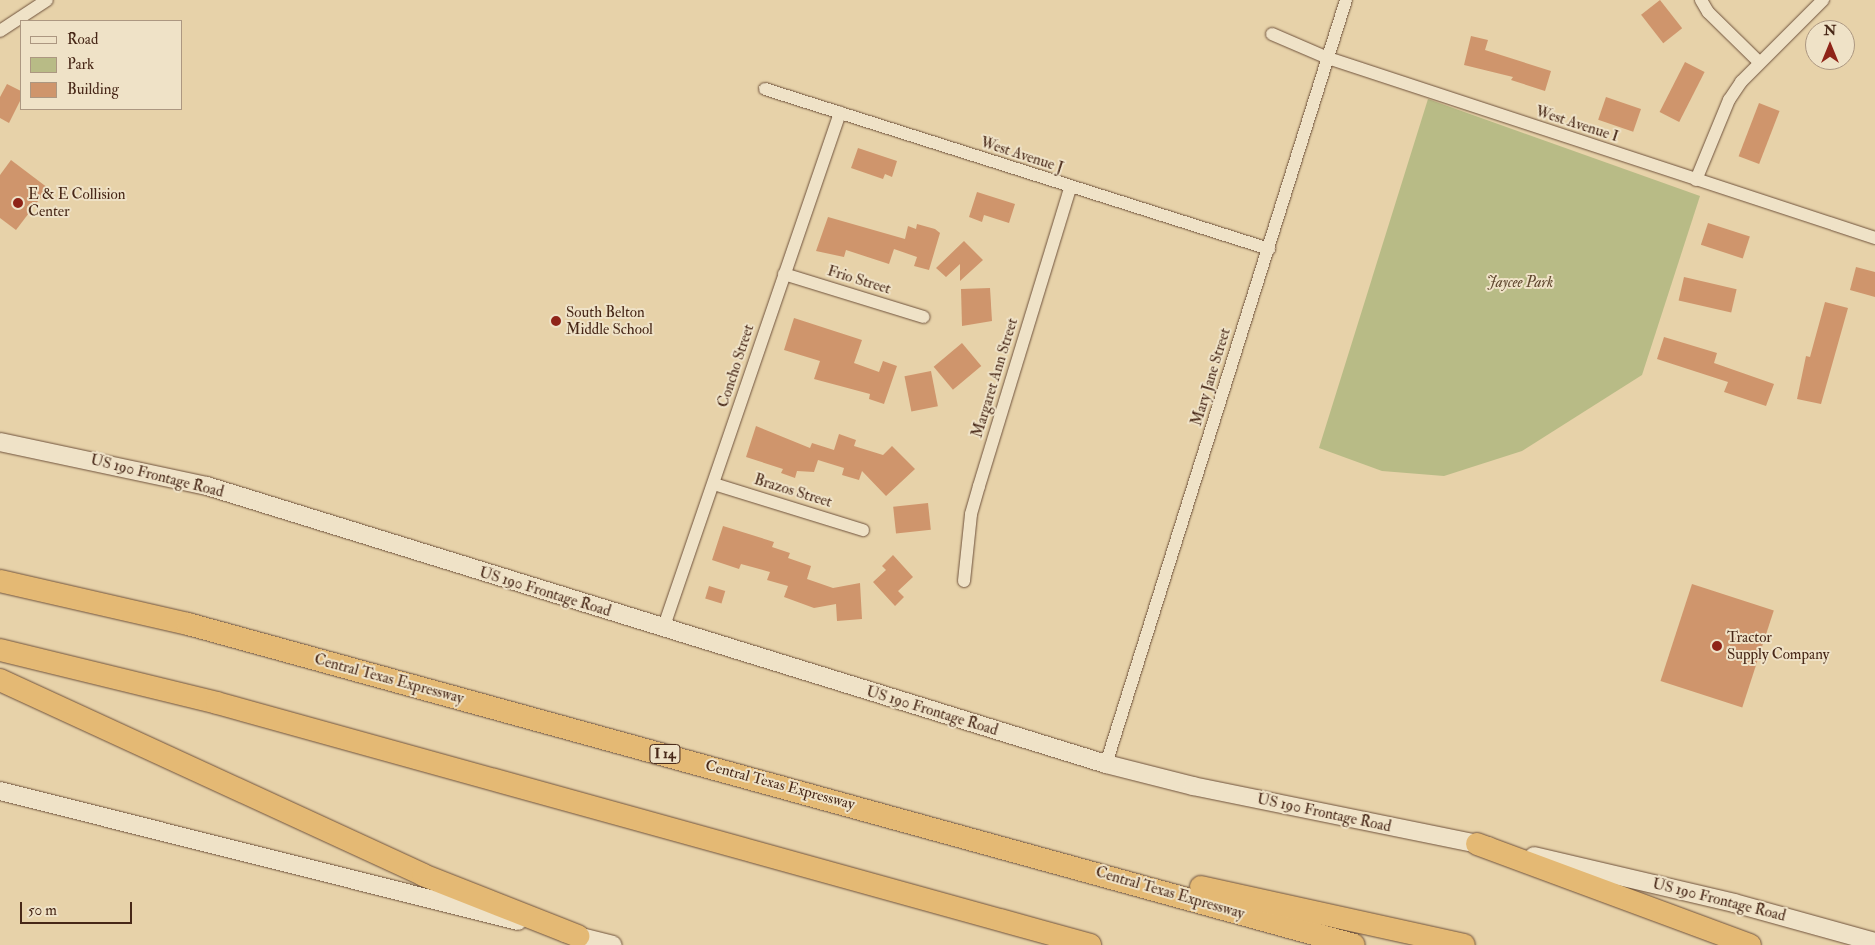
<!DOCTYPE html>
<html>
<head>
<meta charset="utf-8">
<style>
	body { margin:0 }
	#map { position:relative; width:1875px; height:945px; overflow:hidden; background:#e7d2a9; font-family:"IM FELL Double Pica",serif }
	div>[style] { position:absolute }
	.green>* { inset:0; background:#b8bb86 }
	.building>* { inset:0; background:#cf956c; transform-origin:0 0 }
	.roads { filter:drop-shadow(0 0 1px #6f523c) drop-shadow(0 0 1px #6f523c) }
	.minor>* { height:12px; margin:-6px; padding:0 6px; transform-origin:6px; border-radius:6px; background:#efe2c7 }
	.secondary>* { height:18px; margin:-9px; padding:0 9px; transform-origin:9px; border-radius:9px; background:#efe2c7 }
	.motorway>* { height:22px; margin:-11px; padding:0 11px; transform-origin:11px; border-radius:11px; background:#e4b974 }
	.dots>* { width:14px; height:14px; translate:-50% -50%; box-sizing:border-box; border:2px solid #efe2c7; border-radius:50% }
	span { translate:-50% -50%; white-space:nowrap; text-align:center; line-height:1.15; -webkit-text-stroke:4px #efe2c7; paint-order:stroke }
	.shield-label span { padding:1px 4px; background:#efe2c7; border:1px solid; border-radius:4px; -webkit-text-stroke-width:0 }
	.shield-label { font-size:14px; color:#472717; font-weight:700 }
	.street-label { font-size:15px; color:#472717 }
	.poi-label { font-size:15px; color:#472717 }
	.left { translate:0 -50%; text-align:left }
	.park-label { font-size:15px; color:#5e452d; font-style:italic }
	.legend { position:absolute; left:20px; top:20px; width:162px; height:90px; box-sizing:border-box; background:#efe2c7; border:1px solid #ac9781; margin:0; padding:6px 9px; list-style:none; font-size:15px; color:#472717 }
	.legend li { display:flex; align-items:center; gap:10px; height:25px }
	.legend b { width:25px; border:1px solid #ac9781 }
	.north { position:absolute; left:1805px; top:20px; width:50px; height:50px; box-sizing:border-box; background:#efe2c7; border:1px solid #ac9781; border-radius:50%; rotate:0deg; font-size:14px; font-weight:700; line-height:20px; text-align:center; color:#472717 }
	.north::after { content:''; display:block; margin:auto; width:18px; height:22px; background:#8f2418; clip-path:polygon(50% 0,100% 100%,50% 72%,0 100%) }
	.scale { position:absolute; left:20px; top:902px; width:112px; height:22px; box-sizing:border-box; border:2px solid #472717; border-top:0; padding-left:6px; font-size:15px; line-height:18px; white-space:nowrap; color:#472717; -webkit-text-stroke:4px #efe2c7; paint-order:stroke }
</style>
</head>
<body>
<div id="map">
	<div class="green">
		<div style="clip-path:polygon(1428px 99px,1700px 196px,1642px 375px,1522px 451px,1444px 476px,1382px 471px,1319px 448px)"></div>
	</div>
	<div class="building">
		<div style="left:1660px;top:0;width:36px;height:24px;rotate:52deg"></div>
		<div style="clip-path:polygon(1471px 36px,1488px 40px,1485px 50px,1551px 71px,1545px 91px,1511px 80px,1513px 77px,1464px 65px)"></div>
		<div style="left:1685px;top:62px;width:22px;height:56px;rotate:27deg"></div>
		<div style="clip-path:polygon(7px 84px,21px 91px,21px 99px,9px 123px,0 118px,0 97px)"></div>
		<div style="left:1606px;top:97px;width:37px;height:24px;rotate:19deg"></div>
		<div style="left:1759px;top:103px;width:22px;height:57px;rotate:21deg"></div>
		<div style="clip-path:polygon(858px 148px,897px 161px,892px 177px,885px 174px,883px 179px,851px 168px)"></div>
		<div style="clip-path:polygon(11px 160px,48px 188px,16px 230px,0 218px,0 175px)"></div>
		<div style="clip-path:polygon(977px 192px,1015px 204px,1009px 223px,984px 215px,982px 222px,969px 217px)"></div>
		<div style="clip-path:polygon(828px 217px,905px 239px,908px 226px,916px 229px,917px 224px,935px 229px,940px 233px,929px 270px,914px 266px,917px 257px,894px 249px,889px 264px,846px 250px,844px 257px,816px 251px)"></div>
		<div style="left:1708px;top:223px;width:44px;height:23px;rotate:18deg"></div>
		<div style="clip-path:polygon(964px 241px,983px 260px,960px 281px,960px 264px,946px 277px,936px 268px)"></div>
		<div style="clip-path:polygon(1856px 267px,1875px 272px,1875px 297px,1850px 290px)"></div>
		<div style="left:1684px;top:277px;width:54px;height:24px;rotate:13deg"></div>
		<div style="clip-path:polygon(990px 288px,992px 321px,962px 326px,961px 289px)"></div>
		<div style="clip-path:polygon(1825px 302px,1848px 308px,1821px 404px,1797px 399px,1806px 356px,1810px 357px)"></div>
		<div style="clip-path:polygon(794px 318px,862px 340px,854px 363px,879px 372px,883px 361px,897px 366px,884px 404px,869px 399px,870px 394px,814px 379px,820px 361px,784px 350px)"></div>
		<div style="clip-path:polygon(1664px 337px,1717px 353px,1714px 363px,1774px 384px,1766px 406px,1724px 392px,1728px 382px,1657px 359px)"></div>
		<div style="left:962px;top:343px;width:30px;height:37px;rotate:50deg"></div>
		<div style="left:931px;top:371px;width:36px;height:27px;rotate:79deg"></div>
		<div style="clip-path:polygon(756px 426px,810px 448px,812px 443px,834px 450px,839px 434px,856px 440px,854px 446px,883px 455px,892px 446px,915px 469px,886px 496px,862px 471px,859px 480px,842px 475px,844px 468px,818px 460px,814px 472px,797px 471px,795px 478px,781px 473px,783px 469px,746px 457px)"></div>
		<div style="left:928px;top:503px;width:27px;height:35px;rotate:84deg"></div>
		<div style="clip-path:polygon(723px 526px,774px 542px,772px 547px,790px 553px,788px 558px,811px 566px,807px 579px,833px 588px,860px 583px,862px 619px,837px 621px,836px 604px,814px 608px,784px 597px,788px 586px,767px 580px,770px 572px,741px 564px,739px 569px,712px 560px)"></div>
		<div style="clip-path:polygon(893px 555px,913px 577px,898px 591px,904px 597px,895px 606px,873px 582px,886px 570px,882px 566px)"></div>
		<div style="left:1692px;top:584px;width:86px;height:102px;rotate:18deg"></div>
		<div style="left:709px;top:586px;width:17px;height:13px;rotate:17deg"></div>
	</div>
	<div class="roads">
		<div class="minor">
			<div style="left:1701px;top:0;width:14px;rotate:60deg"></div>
			<div style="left:1708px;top:12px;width:71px;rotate:44.4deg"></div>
			<div style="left:0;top:31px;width:56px;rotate:-33.4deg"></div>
			<div style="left:1272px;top:34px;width:61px;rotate:23.2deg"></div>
			<div style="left:1328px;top:58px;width:576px;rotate:18.21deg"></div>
			<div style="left:765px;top:89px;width:529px;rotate:17.61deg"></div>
			<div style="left:1696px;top:180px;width:87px;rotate:-67.6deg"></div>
			<div style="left:1729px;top:100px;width:22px;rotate:-56deg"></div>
			<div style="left:1741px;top:82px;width:116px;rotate:-45deg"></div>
			<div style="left:784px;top:274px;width:146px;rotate:17.1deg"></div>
			<div style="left:714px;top:484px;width:156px;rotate:17.2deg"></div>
			<div style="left:964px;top:581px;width:67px;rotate:-84deg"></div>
			<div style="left:971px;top:514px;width:29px;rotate:-74deg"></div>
			<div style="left:979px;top:486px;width:312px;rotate:-73deg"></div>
			<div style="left:663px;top:629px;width:546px;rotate:-71.07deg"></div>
			<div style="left:1106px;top:764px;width:801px;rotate:-72.56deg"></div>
		</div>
		<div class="secondary">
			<div style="left:0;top:442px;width:212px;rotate:12deg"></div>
			<div style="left:207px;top:486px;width:941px;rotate:17.18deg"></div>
			<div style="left:1106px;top:764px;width:90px;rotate:14.2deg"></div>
			<div style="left:1193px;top:786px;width:302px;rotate:11.5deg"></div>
			<div style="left:0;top:791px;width:534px;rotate:14.09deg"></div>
			<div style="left:1534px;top:856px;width:205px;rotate:13.2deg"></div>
			<div style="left:1734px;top:903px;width:146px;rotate:15.5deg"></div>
			<div style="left:565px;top:933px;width:49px;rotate:14deg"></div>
		</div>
		<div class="motorway">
			<div style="left:0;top:581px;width:193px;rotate:12.9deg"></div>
			<div style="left:188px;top:624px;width:1209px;rotate:15.39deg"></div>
			<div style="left:0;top:650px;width:223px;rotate:13.7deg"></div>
			<div style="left:217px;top:703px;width:906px;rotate:15.49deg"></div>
			<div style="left:0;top:680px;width:466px;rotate:24.7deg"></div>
			<div style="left:423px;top:875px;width:167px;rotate:21.5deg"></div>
			<div style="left:1477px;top:844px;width:291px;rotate:20.3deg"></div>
			<div style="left:1201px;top:887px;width:269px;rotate:12.4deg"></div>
		</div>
	</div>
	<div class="dots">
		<div style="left:18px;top:203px;background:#8f2418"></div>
		<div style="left:556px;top:321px;background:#8f2418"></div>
		<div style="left:1717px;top:646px;background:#8f2418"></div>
	</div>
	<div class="shield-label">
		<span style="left:665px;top:754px">I 14</span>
	</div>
	<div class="street-label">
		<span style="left:1577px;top:124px;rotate:18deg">West Avenue I</span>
		<span style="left:1022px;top:155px;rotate:18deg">West Avenue J</span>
		<span style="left:859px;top:280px;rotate:17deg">Frio Street</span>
		<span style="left:736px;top:366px;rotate:-72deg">Concho Street</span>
		<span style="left:1211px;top:377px;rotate:-73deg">Mary Jane Street</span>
		<span style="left:995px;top:378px;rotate:-73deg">Margaret Ann Street</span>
		<span style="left:157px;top:476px;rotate:14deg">US 190 Frontage Road</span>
		<span style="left:793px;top:491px;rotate:17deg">Brazos Street</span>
		<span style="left:545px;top:592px;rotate:17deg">US 190 Frontage Road</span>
		<span style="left:389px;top:679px;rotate:15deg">Central Texas Expressway</span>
		<span style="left:932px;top:711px;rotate:17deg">US 190 Frontage Road</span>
		<span style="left:780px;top:785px;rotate:15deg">Central Texas Expressway</span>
		<span style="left:1324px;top:813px;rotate:12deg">US 190 Frontage Road</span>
		<span style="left:1170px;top:893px;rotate:16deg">Central Texas Expressway</span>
		<span style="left:1719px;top:900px;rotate:14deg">US 190 Frontage Road</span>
	</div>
	<div class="poi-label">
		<span class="left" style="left:28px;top:203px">E &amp; E Collision<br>Center</span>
		<span class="left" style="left:566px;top:321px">South Belton<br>Middle School</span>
		<span class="left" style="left:1727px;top:646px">Tractor<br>Supply Company</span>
	</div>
	<div class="park-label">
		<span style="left:1520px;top:283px">Jaycee Park</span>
	</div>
	<ul class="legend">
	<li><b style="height:6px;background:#efe2c7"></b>Road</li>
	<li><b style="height:14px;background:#b8bb86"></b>Park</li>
	<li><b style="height:14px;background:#cf956c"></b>Building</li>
	</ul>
	<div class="north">N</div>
	<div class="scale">50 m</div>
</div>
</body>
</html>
